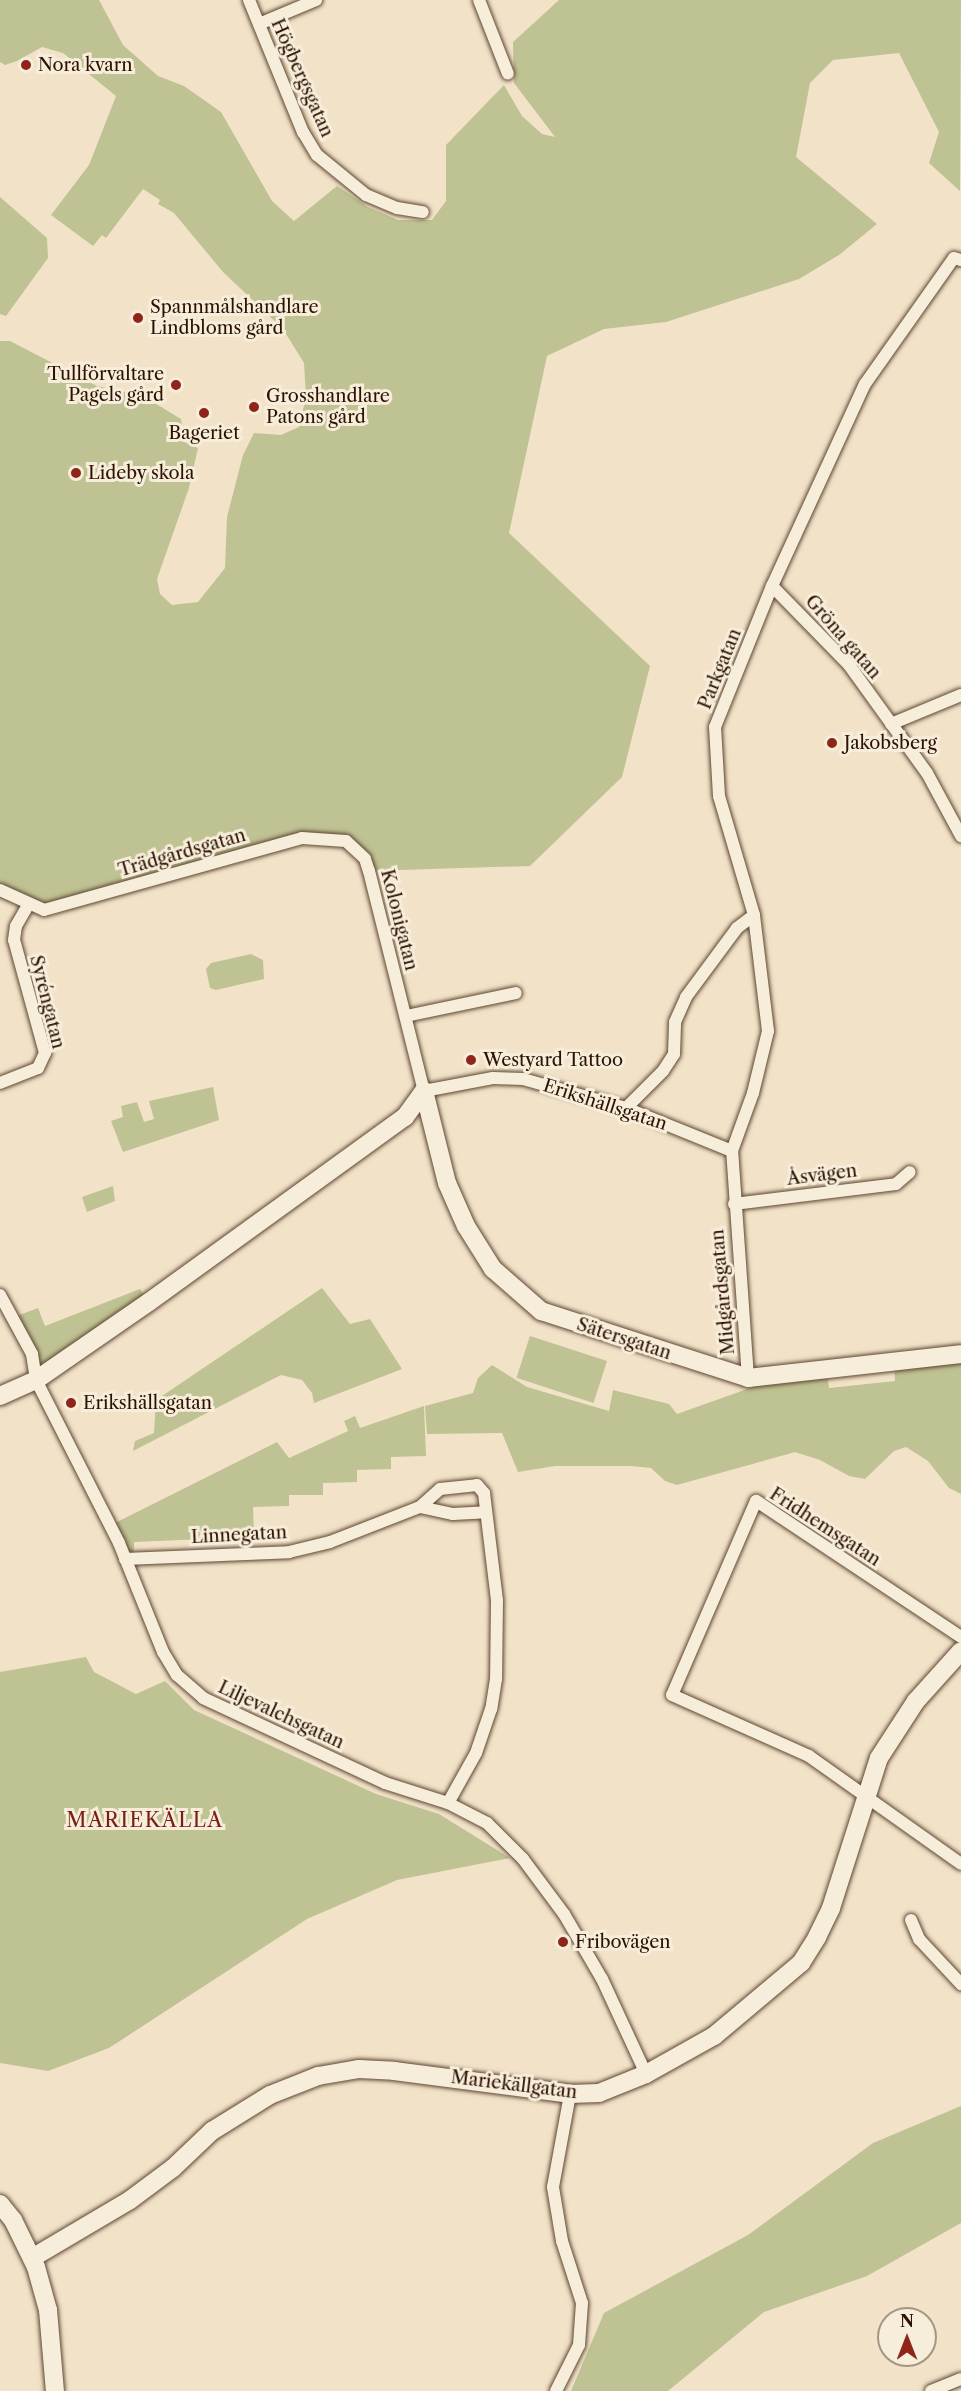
<!DOCTYPE html>
<html>
<head>
<meta charset="utf-8">
<style>
	body { margin:0 }
	#map { position:relative; width:961px; height:2391px; overflow:hidden; background:#f2e3c8; font-family:"Libre Caslon Text",serif }
	div>[style] { position:absolute }
	.green>* { inset:0; background:#bfc293; transform-origin:0 0 }
	.roads { filter:drop-shadow(0 0 2px #5e4632) drop-shadow(0 0 2px #5e4632) }
	.street>* { height:12px; margin:-6px; padding:0 6px; transform-origin:6px; border-radius:6px; background:#f7eddb }
	.secondary>* { height:18px; margin:-9px; padding:0 9px; transform-origin:9px; border-radius:9px; background:#f7eddb }
	.dots>* { width:16px; height:16px; translate:-50% -50%; box-sizing:border-box; border:3px solid #f7eddb; border-radius:50% }
	span { translate:-50% -50%; white-space:nowrap; text-align:center; line-height:1.15; -webkit-text-stroke:6px #f7eddb; paint-order:stroke }
	.poi-label { font-size:18px; color:#2d1200 }
	.left { translate:0 -50%; text-align:left }
	.right { translate:-100% -50%; text-align:right }
	.street-label { font-size:18px; color:#2d1200 }
	.neighbourhood-label { font-size:20px; color:#7a1f14; letter-spacing:1.5px }
	.north { position:absolute; left:877px; top:2307px; width:60px; height:60px; box-sizing:border-box; background:#f7eddb; border:2px solid #a69583; border-radius:50%; rotate:0deg; font-size:16px; font-weight:700; line-height:24px; text-align:center; color:#2d1200 }
	.north::after { content:''; display:block; margin:auto; width:21px; height:27px; background:#8f2418; clip-path:polygon(50% 0,100% 100%,50% 72%,0 100%) }
</style>
</head>
<body>
<div id="map">
	<div class="green">
		<div style="clip-path:polygon(0 0,99px 0,123px 45px,158px 76px,184px 86px,221px 112px,272px 201px,294px 221px,337px 186px,368px 207px,398px 220px,432px 220px,446px 201px,446px 145px,504px 85px,522px 116px,542px 134px,555px 137px,514px 83px,513px 42px,559px 0,961px 0,960px 191px,929px 163px,939px 132px,899px 53px,833px 60px,810px 83px,796px 157px,877px 224px,839px 255px,799px 279px,666px 322px,604px 329px,547px 356px,509px 533px,650px 666px,622px 777px,530px 866px,369px 871px,356px 848px,316px 836px,44px 910px,0 890px,0 341px,10px 341px,97px 386px,143px 396px,181px 419px,184px 442px,198px 448px,189px 488px,157px 579px,160px 594px,172px 605px,198px 602px,225px 568px,227px 517px,243px 455px,254px 433px,281px 435px,299px 427px,306px 397px,304px 363px,283px 329px,223px 272px,174px 213px,158px 204px,160px 200px,143px 189px,106px 238px,102px 235px,93px 246px,51px 215px,89px 165px,116px 96px,63px 53px,42px 47px,17px 61px,5px 65px,0 62px)"></div>
		<div style="clip-path:polygon(0 197px,47px 238px,48px 258px,6px 316px,0 314px)"></div>
		<div style="clip-path:polygon(251px 954px,263px 960px,264px 979px,216px 990px,210px 988px,206px 969px,211px 963px)"></div>
		<div style="clip-path:polygon(213px 1087px,219px 1120px,123px 1152px,111px 1121px,123px 1117px,121px 1106px,137px 1102px,144px 1122px,154px 1119px,149px 1101px)"></div>
		<div style="clip-path:polygon(113px 1186px,115px 1201px,87px 1212px,82px 1197px)"></div>
		<div style="clip-path:polygon(322px 1288px,350px 1324px,370px 1319px,402px 1369px,314px 1403px,312px 1393px,302px 1380px,281px 1375px,133px 1451px,135px 1441px,154px 1433px,156px 1400px)"></div>
		<div style="clip-path:polygon(140px 1289px,149px 1302px,36px 1380px,14px 1317px,38px 1308px,45px 1326px)"></div>
		<div style="left:530px;top:1336px;width:81px;height:44px;rotate:18deg"></div>
		<div style="clip-path:polygon(961px 1363px,961px 1494px,949px 1488px,928px 1461px,906px 1447px,894px 1451px,865px 1479px,849px 1476px,820px 1460px,795px 1452px,677px 1485px,665px 1481px,651px 1468px,632px 1466px,555px 1466px,518px 1472px,502px 1433px,427px 1434px,425px 1406px,473px 1393px,478px 1378px,492px 1365px,527px 1387px,609px 1411px,613px 1390px,669px 1404px,677px 1414px,764px 1383px,827px 1372px,829px 1388px,895px 1381px,894px 1364px)"></div>
		<div style="clip-path:polygon(424px 1406px,426px 1456px,391px 1457px,391px 1469px,357px 1470px,357px 1482px,323px 1483px,323px 1495px,289px 1495px,289px 1506px,253px 1507px,254px 1537px,134px 1542px,134px 1558px,125px 1559px,109px 1526px,277px 1442px,289px 1458px,348px 1431px,344px 1421px,355px 1416px,360px 1428px)"></div>
		<div style="clip-path:polygon(86px 1657px,94px 1672px,136px 1694px,165px 1681px,194px 1710px,376px 1794px,439px 1814px,510px 1858px,397px 1880px,307px 1919px,109px 2048px,48px 2071px,0 2063px,0 1672px)"></div>
		<div style="clip-path:polygon(961px 2106px,961px 2223px,867px 2276px,764px 2312px,668px 2391px,571px 2391px,604px 2313px,748px 2235px,873px 2143px)"></div>
	</div>
	<div class="roads">
		<div class="street">
			<div style="left:249px;top:0;width:143px;rotate:67.8deg"></div>
			<div style="left:303px;top:132px;width:27px;rotate:59deg"></div>
			<div style="left:317px;top:155px;width:63px;rotate:39.2deg"></div>
			<div style="left:366px;top:195px;width:34px;rotate:23deg"></div>
			<div style="left:397px;top:208px;width:26px;rotate:9deg"></div>
			<div style="left:479px;top:0;width:79px;rotate:68.6deg"></div>
			<div style="left:259px;top:24px;width:62px;rotate:-22.8deg"></div>
			<div style="left:772px;top:586px;width:110px;rotate:45.7deg"></div>
			<div style="left:849px;top:665px;width:133px;rotate:54.2deg"></div>
			<div style="left:927px;top:773px;width:72px;rotate:61.6deg"></div>
			<div style="left:891px;top:724px;width:76px;rotate:-22.5deg"></div>
			<div style="left:0;top:890px;width:48px;rotate:24.4deg"></div>
			<div style="left:44px;top:910px;width:268px;rotate:-15.6deg"></div>
			<div style="left:302px;top:838px;width:44px;rotate:3.9deg"></div>
			<div style="left:346px;top:841px;width:26px;rotate:43deg"></div>
			<div style="left:365px;top:859px;width:13px;rotate:72deg"></div>
			<div style="left:369px;top:871px;width:227px;rotate:76deg"></div>
			<div style="left:424px;top:1091px;width:70px;rotate:-10.7deg"></div>
			<div style="left:493px;top:1078px;width:30px;rotate:2deg"></div>
			<div style="left:523px;top:1079px;width:107px;rotate:15.7deg"></div>
			<div style="left:626px;top:1108px;width:114px;rotate:22.1deg"></div>
			<div style="left:406px;top:1016px;width:112px;rotate:-11.8deg"></div>
			<div style="left:0;top:1083px;width:41px;rotate:-21.5deg"></div>
			<div style="left:38px;top:1068px;width:17px;rotate:-65deg"></div>
			<div style="left:45px;top:1053px;width:117px;rotate:-105.3deg"></div>
			<div style="left:14px;top:940px;width:14px;rotate:-82deg"></div>
			<div style="left:16px;top:926px;width:24px;rotate:-60deg"></div>
			<div style="left:626px;top:1108px;width:52px;rotate:-45deg"></div>
			<div style="left:663px;top:1071px;width:20px;rotate:-57deg"></div>
			<div style="left:674px;top:1054px;width:32px;rotate:-88deg"></div>
			<div style="left:675px;top:1022px;width:27px;rotate:-66deg"></div>
			<div style="left:686px;top:997px;width:86px;rotate:-53.5deg"></div>
			<div style="left:737px;top:928px;width:21px;rotate:-37deg"></div>
			<div style="left:734px;top:1204px;width:163px;rotate:-7deg"></div>
			<div style="left:896px;top:1184px;width:18px;rotate:-41deg"></div>
			<div style="left:0;top:1295px;width:67px;rotate:61.5deg"></div>
			<div style="left:32px;top:1354px;width:26px;rotate:81deg"></div>
			<div style="left:36px;top:1380px;width:183px;rotate:63deg"></div>
			<div style="left:119px;top:1543px;width:118px;rotate:68deg"></div>
			<div style="left:163px;top:1652px;width:27px;rotate:59deg"></div>
			<div style="left:177px;top:1675px;width:35px;rotate:41deg"></div>
			<div style="left:203px;top:1698px;width:201px;rotate:25deg"></div>
			<div style="left:385px;top:1783px;width:66px;rotate:17.6deg"></div>
			<div style="left:448px;top:1803px;width:44px;rotate:27.1deg"></div>
			<div style="left:487px;top:1823px;width:51px;rotate:45deg"></div>
			<div style="left:523px;top:1859px;width:69px;rotate:53.3deg"></div>
			<div style="left:564px;top:1914px;width:75px;rotate:59.7deg"></div>
			<div style="left:602px;top:1979px;width:105px;rotate:65.1deg"></div>
			<div style="left:748px;top:1378px;width:228px;rotate:-94deg"></div>
			<div style="left:732px;top:1151px;width:62px;rotate:-70.1deg"></div>
			<div style="left:753px;top:1093px;width:64px;rotate:-76.4deg"></div>
			<div style="left:768px;top:1031px;width:117px;rotate:-96.9deg"></div>
			<div style="left:754px;top:915px;width:124px;rotate:-106.4deg"></div>
			<div style="left:719px;top:796px;width:69px;rotate:-93.3deg"></div>
			<div style="left:715px;top:727px;width:152px;rotate:-68deg"></div>
			<div style="left:772px;top:586px;width:222px;rotate:-65.3deg"></div>
			<div style="left:865px;top:384px;width:154px;rotate:-54.8deg"></div>
			<div style="left:954px;top:258px;width:7px;rotate:16deg"></div>
			<div style="left:420px;top:1507px;width:34px;rotate:12deg"></div>
			<div style="left:453px;top:1514px;width:33px;rotate:-3deg"></div>
			<div style="left:125px;top:1559px;width:164px;rotate:-2.4deg"></div>
			<div style="left:289px;top:1552px;width:42px;rotate:-13.7deg"></div>
			<div style="left:330px;top:1542px;width:97px;rotate:-21.3deg"></div>
			<div style="left:420px;top:1507px;width:27px;rotate:-42deg"></div>
			<div style="left:440px;top:1489px;width:37px;rotate:-6deg"></div>
			<div style="left:477px;top:1485px;width:11px;rotate:49deg"></div>
			<div style="left:484px;top:1493px;width:109px;rotate:83.1deg"></div>
			<div style="left:497px;top:1601px;width:78px;rotate:90.7deg"></div>
			<div style="left:496px;top:1679px;width:30px;rotate:99deg"></div>
			<div style="left:491px;top:1709px;width:46px;rotate:108.8deg"></div>
			<div style="left:476px;top:1753px;width:57px;rotate:119.2deg"></div>
			<div style="left:961px;top:1637px;width:246px;rotate:-146.4deg"></div>
			<div style="left:756px;top:1501px;width:211px;rotate:113.4deg"></div>
			<div style="left:672px;top:1695px;width:150px;rotate:24deg"></div>
			<div style="left:809px;top:1756px;width:186px;rotate:35.4deg"></div>
			<div style="left:911px;top:1920px;width:21px;rotate:67deg"></div>
			<div style="left:919px;top:1939px;width:62px;rotate:47deg"></div>
			<div style="left:556px;top:2391px;width:51px;rotate:-63.4deg"></div>
			<div style="left:579px;top:2345px;width:42px;rotate:-85.9deg"></div>
			<div style="left:582px;top:2303px;width:65px;rotate:-107.9deg"></div>
			<div style="left:562px;top:2241px;width:55px;rotate:-99.5deg"></div>
			<div style="left:553px;top:2187px;width:95px;rotate:-79.6deg"></div>
			<div style="left:931px;top:2391px;width:32px;rotate:-22deg"></div>
		</div>
		<div class="secondary">
			<div style="left:424px;top:1091px;width:95px;rotate:76deg"></div>
			<div style="left:447px;top:1183px;width:47px;rotate:66.2deg"></div>
			<div style="left:466px;top:1226px;width:51px;rotate:57.9deg"></div>
			<div style="left:493px;top:1269px;width:64px;rotate:41.2deg"></div>
			<div style="left:541px;top:1311px;width:218px;rotate:17.9deg"></div>
			<div style="left:748px;top:1378px;width:214px;rotate:-6.4deg"></div>
			<div style="left:0;top:1396px;width:39px;rotate:-24deg"></div>
			<div style="left:36px;top:1380px;width:137px;rotate:-34.6deg"></div>
			<div style="left:149px;top:1302px;width:316px;rotate:-35.9deg"></div>
			<div style="left:405px;top:1117px;width:32px;rotate:-54deg"></div>
			<div style="left:0;top:2204px;width:21px;rotate:51deg"></div>
			<div style="left:13px;top:2220px;width:52px;rotate:63.9deg"></div>
			<div style="left:36px;top:2267px;width:45px;rotate:74.4deg"></div>
			<div style="left:48px;top:2310px;width:81px;rotate:85.1deg"></div>
			<div style="left:32px;top:2258px;width:114px;rotate:-30.6deg"></div>
			<div style="left:130px;top:2200px;width:54px;rotate:-36.7deg"></div>
			<div style="left:173px;top:2168px;width:54px;rotate:-43.5deg"></div>
			<div style="left:212px;top:2131px;width:68px;rotate:-31.8deg"></div>
			<div style="left:270px;top:2095px;width:52px;rotate:-21.6deg"></div>
			<div style="left:318px;top:2076px;width:42px;rotate:-9.7deg"></div>
			<div style="left:359px;top:2069px;width:35px;rotate:3deg"></div>
			<div style="left:394px;top:2071px;width:177px;rotate:7.4deg"></div>
			<div style="left:570px;top:2094px;width:29px;rotate:-2deg"></div>
			<div style="left:599px;top:2093px;width:51px;rotate:-22deg"></div>
			<div style="left:646px;top:2074px;width:78px;rotate:-29.2deg"></div>
			<div style="left:714px;top:2036px;width:114px;rotate:-40deg"></div>
			<div style="left:801px;top:1963px;width:31px;rotate:-58deg"></div>
			<div style="left:817px;top:1937px;width:32px;rotate:-64deg"></div>
			<div style="left:831px;top:1908px;width:157px;rotate:-72.3deg"></div>
			<div style="left:879px;top:1758px;width:68px;rotate:-57deg"></div>
			<div style="left:916px;top:1701px;width:67px;rotate:-48deg"></div>
		</div>
	</div>
	<div class="dots">
		<div style="left:26px;top:65px;background:#8f2418"></div>
		<div style="left:138px;top:318px;background:#8f2418"></div>
		<div style="left:176px;top:385px;background:#8f2418"></div>
		<div style="left:254px;top:407px;background:#8f2418"></div>
		<div style="left:204px;top:413px;background:#8f2418"></div>
		<div style="left:76px;top:473px;background:#8f2418"></div>
		<div style="left:832px;top:743px;background:#8f2418"></div>
		<div style="left:471px;top:1060px;background:#8f2418"></div>
		<div style="left:71px;top:1403px;background:#8f2418"></div>
		<div style="left:563px;top:1942px;background:#8f2418"></div>
	</div>
	<div class="poi-label">
		<span class="left" style="left:38px;top:65px">Nora kvarn</span>
		<span class="left" style="left:150px;top:318px">Spannmålshandlare<br>Lindbloms gård</span>
		<span class="right" style="left:164px;top:385px">Tullförvaltare<br>Pagels gård</span>
		<span class="left" style="left:266px;top:407px">Grosshandlare<br>Patons gård</span>
		<span style="left:204px;top:433px">Bageriet</span>
		<span class="left" style="left:88px;top:473px">Lideby skola</span>
		<span class="left" style="left:844px;top:743px">Jakobsberg</span>
		<span class="left" style="left:483px;top:1060px">Westyard Tattoo</span>
		<span class="left" style="left:83px;top:1403px">Erikshällsgatan</span>
		<span class="left" style="left:575px;top:1942px">Fribovägen</span>
	</div>
	<div class="street-label">
		<span style="left:302px;top:78px;rotate:66deg">Högbergsgatan</span>
		<span style="left:843px;top:637px;rotate:49deg">Gröna gatan</span>
		<span style="left:720px;top:669px;rotate:-68deg">Parkgatan</span>
		<span style="left:182px;top:853px;rotate:-16deg">Trädgårdsgatan</span>
		<span style="left:399px;top:920px;rotate:76deg">Kolonigatan</span>
		<span style="left:47px;top:1002px;rotate:76deg">Syréngatan</span>
		<span style="left:605px;top:1105px;rotate:18deg">Erikshällsgatan</span>
		<span style="left:822px;top:1175px;rotate:-7deg">Åsvägen</span>
		<span style="left:723px;top:1292px;rotate:-95deg">Midgårdsgatan</span>
		<span style="left:624px;top:1339px;rotate:18deg">Sätersgatan</span>
		<span style="left:825px;top:1527px;rotate:33deg">Fridhemsgatan</span>
		<span style="left:239px;top:1535px;rotate:-3deg">Linnegatan</span>
		<span style="left:281px;top:1715px;rotate:25deg">Liljevalchsgatan</span>
		<span style="left:514px;top:2085px;rotate:7deg">Mariekällgatan</span>
	</div>
	<div class="neighbourhood-label">
		<span style="left:145px;top:1820px">MARIEKÄLLA</span>
	</div>
	<div class="north">N</div>
</div>
</body>
</html>
